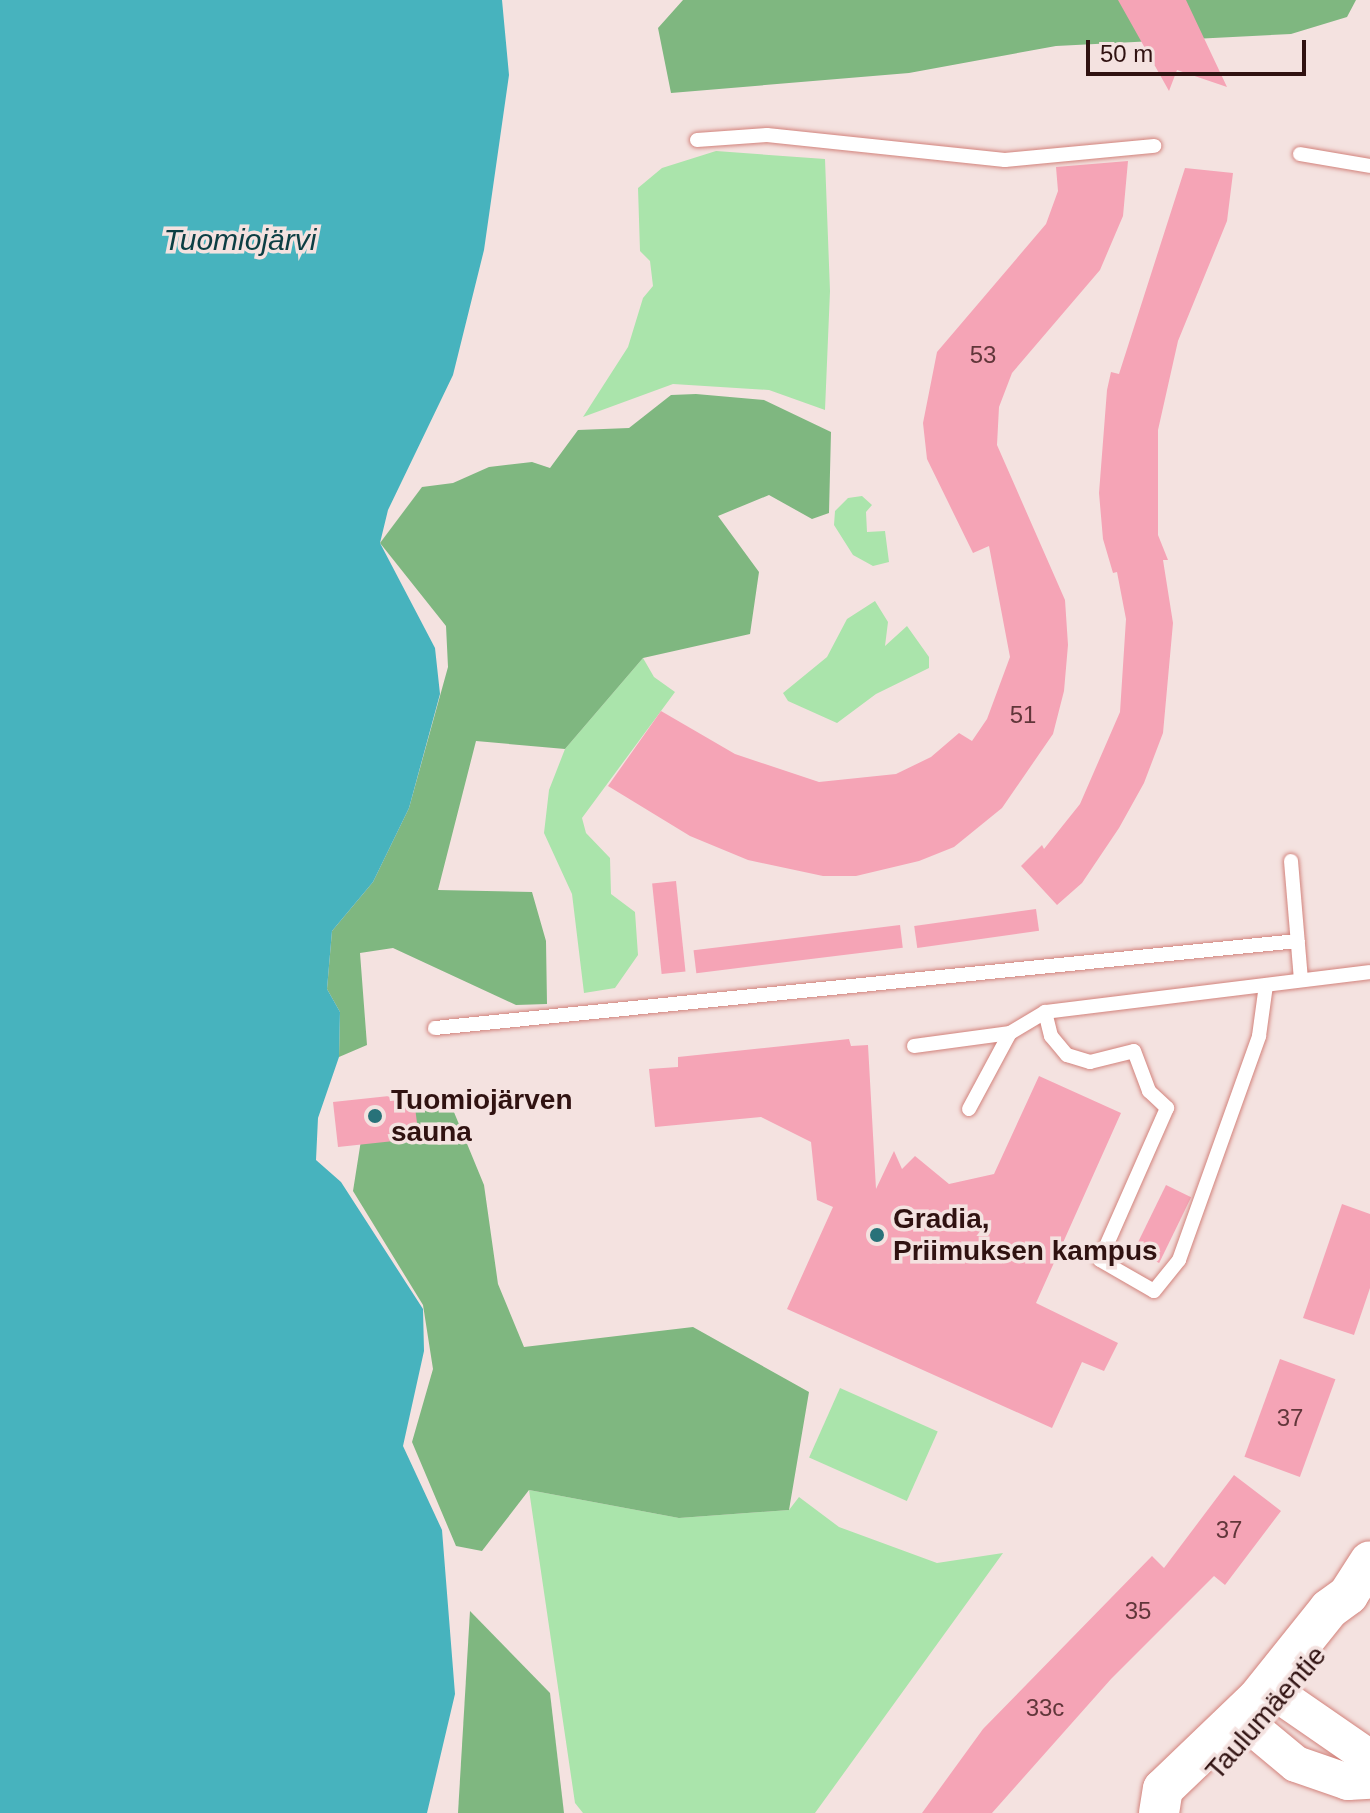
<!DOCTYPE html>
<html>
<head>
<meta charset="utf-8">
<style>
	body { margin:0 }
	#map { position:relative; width:1370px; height:1813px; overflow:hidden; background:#f4e2e0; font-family:Helvetica,sans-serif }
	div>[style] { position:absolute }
	.green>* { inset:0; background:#aae4ab; transform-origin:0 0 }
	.forest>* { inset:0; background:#7fb780 }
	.water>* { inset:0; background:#47b3be }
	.building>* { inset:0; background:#f5a4b6; transform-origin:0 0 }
	.roads { filter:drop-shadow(0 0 2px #d2837c) drop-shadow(0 0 2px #d2837c) }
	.service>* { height:14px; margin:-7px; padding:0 7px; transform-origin:7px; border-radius:7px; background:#fff }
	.tertiary>* { height:36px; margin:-18px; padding:0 18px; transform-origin:18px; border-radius:18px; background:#fff }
	.secondary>* { height:40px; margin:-20px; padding:0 20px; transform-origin:20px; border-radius:20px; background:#fff }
	.dots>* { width:22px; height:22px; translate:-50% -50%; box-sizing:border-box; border:4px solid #f4e2e0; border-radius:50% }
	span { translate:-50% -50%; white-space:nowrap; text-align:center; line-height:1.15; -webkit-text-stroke:7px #f4e2e0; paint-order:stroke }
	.number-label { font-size:24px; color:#61363a }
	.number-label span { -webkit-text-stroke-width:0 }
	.poi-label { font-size:28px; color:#301211; font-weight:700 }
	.left { translate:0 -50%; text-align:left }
	.street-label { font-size:28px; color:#301211 }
	.water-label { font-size:30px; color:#0c3e43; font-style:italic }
	.scale { position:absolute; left:1086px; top:40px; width:220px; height:36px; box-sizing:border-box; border:4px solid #301211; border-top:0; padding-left:10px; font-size:24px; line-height:28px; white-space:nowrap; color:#301211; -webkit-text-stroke:6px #f4e2e0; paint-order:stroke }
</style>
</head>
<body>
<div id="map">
	<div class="green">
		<div style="clip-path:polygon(716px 151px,825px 159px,830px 291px,825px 410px,769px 390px,673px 384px,583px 417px,628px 347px,643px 298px,653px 286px,650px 261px,640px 251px,638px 188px,662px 168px)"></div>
		<div style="clip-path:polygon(862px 496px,872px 505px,866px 512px,867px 532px,885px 531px,889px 562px,873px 566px,853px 555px,834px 525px,835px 511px,848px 498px)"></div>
		<div style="clip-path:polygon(875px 601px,888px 622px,885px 646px,907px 626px,929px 657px,929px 668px,876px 694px,837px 723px,788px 701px,783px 693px,827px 657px,847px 619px)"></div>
		<div style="clip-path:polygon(643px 658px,654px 677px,675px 692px,582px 818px,586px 833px,610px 858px,611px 894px,635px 912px,638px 955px,615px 988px,584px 993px,572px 894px,544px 833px,549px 790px,565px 749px)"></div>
		<div style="left:840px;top:1388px;width:107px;height:76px;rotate:24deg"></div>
		<div style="clip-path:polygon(529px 1490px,679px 1518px,789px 1510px,799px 1497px,839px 1527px,937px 1563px,1003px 1553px,815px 1813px,583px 1813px,575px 1803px)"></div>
	</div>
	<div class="forest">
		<div style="clip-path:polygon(683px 0,1356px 0,1347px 17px,1291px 34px,1056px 46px,909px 73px,671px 93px,658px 28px)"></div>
		<div style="clip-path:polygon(696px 394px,764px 400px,831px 432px,829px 513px,812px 519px,769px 495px,718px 516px,759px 572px,750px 634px,643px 658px,565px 749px,476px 741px,438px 890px,532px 892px,546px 941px,547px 1004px,516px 1005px,393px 948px,360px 953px,367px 1045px,339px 1057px,340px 1012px,327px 989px,332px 931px,373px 882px,409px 808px,448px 667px,446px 626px,380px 543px,422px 487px,453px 483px,489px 467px,532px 462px,550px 468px,578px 430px,629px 428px,671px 395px)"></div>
		<div style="clip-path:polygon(449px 1100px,484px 1185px,498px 1284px,524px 1347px,693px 1327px,809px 1392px,789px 1510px,679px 1518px,529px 1490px,482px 1551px,456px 1546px,412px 1442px,433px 1369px,423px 1305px,353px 1191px,365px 1115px)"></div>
		<div style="clip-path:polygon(470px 1611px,550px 1693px,564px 1813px,458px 1813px)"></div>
	</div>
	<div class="water">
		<div style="clip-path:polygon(0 0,502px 0,509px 75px,484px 250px,453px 375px,388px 510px,380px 543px,435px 648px,440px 694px,409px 808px,373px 882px,332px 931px,327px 989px,340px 1012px,339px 1057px,318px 1118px,316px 1160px,341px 1182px,423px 1309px,424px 1351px,403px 1446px,442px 1530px,455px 1694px,427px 1813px,0 1813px)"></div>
	</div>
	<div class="building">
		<div style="clip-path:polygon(1118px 0,1186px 0,1227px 87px,1177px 70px,1169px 91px)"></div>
		<div style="clip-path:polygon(1128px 161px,1123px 216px,1100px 270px,1012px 373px,999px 407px,997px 445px,1065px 600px,1068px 645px,1064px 691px,1053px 734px,1002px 808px,954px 847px,919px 861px,856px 876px,823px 876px,748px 860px,690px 836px,608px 786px,661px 711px,735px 754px,819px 782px,896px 774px,931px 757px,959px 733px,972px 741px,987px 719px,1010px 657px,989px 546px,973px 553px,927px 459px,923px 423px,937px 352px,1046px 224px,1058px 191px,1056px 167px)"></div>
		<div style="clip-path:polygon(1185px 168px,1233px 173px,1227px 221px,1178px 341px,1158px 430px,1158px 535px,1168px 560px,1163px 560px,1173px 623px,1163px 733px,1144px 783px,1119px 828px,1082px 883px,1057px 905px,1021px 866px,1042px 845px,1044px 849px,1080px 804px,1120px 712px,1126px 619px,1117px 572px,1113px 573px,1103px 539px,1099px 493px,1107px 390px,1111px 372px,1119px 374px)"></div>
		<div style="left:676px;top:881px;width:91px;height:24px;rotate:84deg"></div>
		<div style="left:1036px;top:909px;width:22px;height:123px;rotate:82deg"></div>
		<div style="left:900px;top:925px;width:23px;height:208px;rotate:83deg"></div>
		<div style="clip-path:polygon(849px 1039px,851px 1046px,868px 1045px,876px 1189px,894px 1151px,902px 1169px,915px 1156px,949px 1184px,994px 1174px,1039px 1076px,1121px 1113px,1036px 1303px,1118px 1343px,1104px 1371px,1082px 1362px,1052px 1428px,787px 1309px,833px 1207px,817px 1200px,811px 1142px,761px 1117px,655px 1127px,649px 1069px,678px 1067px,678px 1057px)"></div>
		<div style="clip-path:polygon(389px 1096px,390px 1101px,414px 1099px,418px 1131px,393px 1133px,394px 1141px,338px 1147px,333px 1102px)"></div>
		<div style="left:1166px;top:1185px;width:28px;height:73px;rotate:26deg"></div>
		<div style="clip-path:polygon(1342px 1204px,1370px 1214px,1370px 1288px,1354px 1335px,1303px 1318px)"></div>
		<div style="left:1280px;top:1359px;width:59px;height:104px;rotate:20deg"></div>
		<div style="clip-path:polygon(1234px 1475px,1281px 1511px,1225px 1585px,1214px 1576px,1111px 1679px,992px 1813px,922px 1813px,983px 1729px,1152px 1556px,1164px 1568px)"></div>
	</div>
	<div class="roads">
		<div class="service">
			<div style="left:697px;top:140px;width:70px;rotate:-4.1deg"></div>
			<div style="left:767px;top:135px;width:239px;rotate:6deg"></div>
			<div style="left:1005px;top:160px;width:150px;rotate:-5.4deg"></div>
			<div style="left:1300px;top:154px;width:71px;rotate:9.7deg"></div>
			<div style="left:1291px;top:861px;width:119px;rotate:85.2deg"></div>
			<div style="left:1045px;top:1012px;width:25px;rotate:76deg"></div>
			<div style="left:1051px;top:1036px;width:25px;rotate:50deg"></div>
			<div style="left:1067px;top:1055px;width:24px;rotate:17deg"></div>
			<div style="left:1090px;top:1062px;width:45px;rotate:-14deg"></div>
			<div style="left:1134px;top:1051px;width:43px;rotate:69.4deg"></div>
			<div style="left:1149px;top:1091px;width:25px;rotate:43deg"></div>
			<div style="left:1167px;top:1108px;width:166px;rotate:113.8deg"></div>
			<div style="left:1100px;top:1260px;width:62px;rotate:29.9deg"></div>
			<div style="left:1154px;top:1291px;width:40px;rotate:-51deg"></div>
			<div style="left:1179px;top:1260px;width:238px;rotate:-70.3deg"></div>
			<div style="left:1259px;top:1036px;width:51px;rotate:-82.2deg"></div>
			<div style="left:435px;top:1028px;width:867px;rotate:-5.76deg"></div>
			<div style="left:914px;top:1046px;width:97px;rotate:-7.7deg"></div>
			<div style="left:1010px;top:1033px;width:41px;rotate:-31deg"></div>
			<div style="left:1045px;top:1012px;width:327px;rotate:-7deg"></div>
			<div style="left:969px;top:1109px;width:86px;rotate:-61.7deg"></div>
		</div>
		<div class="tertiary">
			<div style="left:1370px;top:1758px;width:106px;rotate:-145.4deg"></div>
			<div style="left:1283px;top:1698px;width:26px;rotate:178deg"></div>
			<div style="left:1257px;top:1699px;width:31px;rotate:94deg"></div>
			<div style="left:1255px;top:1730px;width:53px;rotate:39.7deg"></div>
			<div style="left:1296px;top:1764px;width:55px;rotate:19.1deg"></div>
			<div style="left:1348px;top:1782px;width:22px;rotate:-3deg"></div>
		</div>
		<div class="secondary">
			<div style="left:1159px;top:1813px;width:24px;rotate:-81deg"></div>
			<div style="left:1163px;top:1789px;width:130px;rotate:-43.8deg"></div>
			<div style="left:1257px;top:1699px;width:115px;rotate:-51.3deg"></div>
			<div style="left:1329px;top:1609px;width:24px;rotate:-36deg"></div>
			<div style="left:1348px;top:1595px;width:40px;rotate:-57.1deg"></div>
		</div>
	</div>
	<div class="dots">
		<div style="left:375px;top:1116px;background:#287279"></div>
		<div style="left:877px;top:1235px;background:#287279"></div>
	</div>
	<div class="number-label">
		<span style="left:983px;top:355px">53</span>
		<span style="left:1023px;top:715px">51</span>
		<span style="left:1290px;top:1418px">37</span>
		<span style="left:1229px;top:1530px">37</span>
		<span style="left:1138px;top:1611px">35</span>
		<span style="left:1045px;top:1708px">33c</span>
	</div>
	<div class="poi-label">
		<span class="left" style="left:391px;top:1116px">Tuomiojärven<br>sauna</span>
		<span class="left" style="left:893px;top:1235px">Gradia,<br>Priimuksen kampus</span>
	</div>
	<div class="street-label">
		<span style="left:1266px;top:1713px;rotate:-49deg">Taulumäentie</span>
	</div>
	<div class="water-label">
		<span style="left:240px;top:240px">Tuomiojärvi</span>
	</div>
	<div class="scale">50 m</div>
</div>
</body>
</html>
